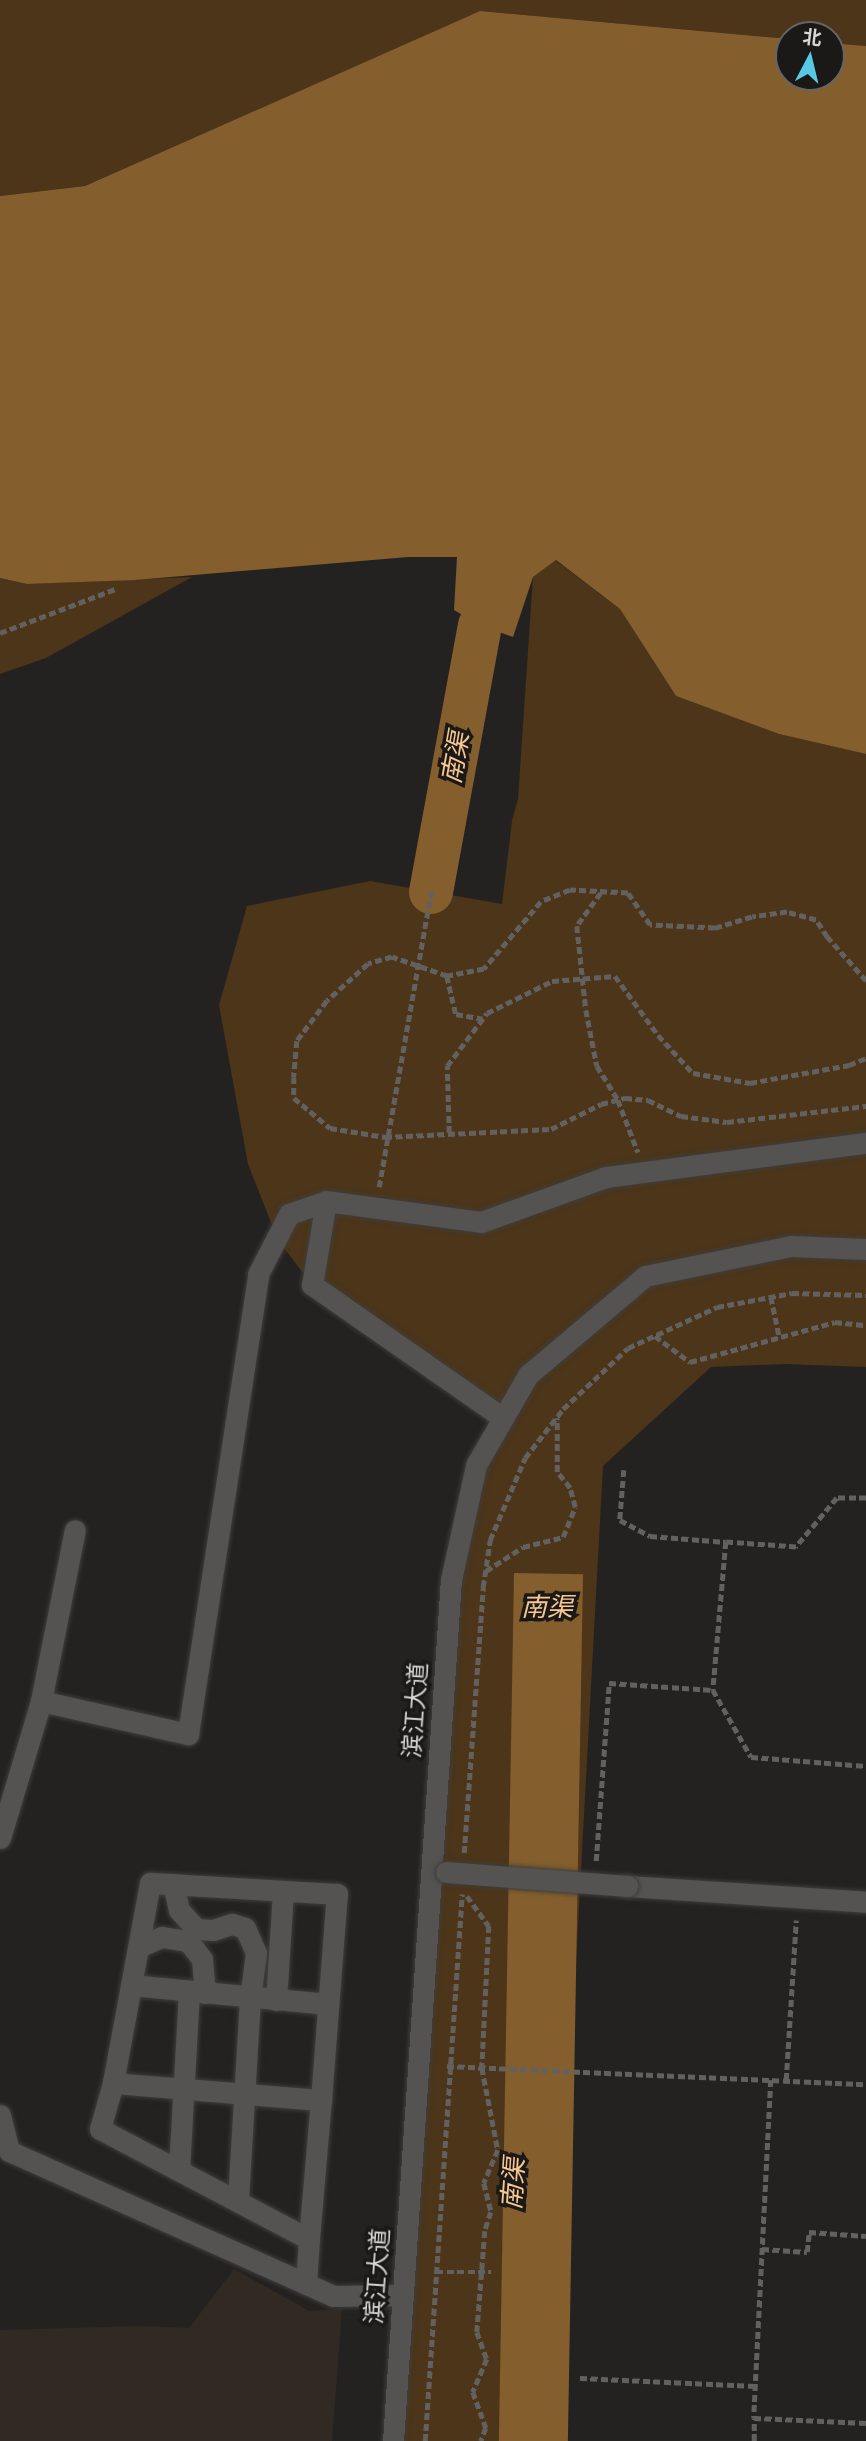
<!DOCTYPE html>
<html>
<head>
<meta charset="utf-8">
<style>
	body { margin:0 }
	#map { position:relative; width:866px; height:2441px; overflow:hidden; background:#242221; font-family:Raleway,"Noto Sans SC",sans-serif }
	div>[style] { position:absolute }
	.built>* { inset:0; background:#302a23 }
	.green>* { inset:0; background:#4c3519 }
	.water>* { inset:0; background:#845e2d; transform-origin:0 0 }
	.river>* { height:44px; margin:-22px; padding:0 22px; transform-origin:22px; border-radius:22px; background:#845e2d }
	.path>* { height:4.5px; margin-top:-2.25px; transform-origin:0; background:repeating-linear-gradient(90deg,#626160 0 7px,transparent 0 10.5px) }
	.roads { filter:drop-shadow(0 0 2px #3e3d3b) drop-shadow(0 0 2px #3e3d3b) }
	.minor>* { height:21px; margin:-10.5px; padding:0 10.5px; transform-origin:10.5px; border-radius:10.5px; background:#555351 }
	.bridges { filter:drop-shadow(0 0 2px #3e3d3b) drop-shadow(0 0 2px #3e3d3b) }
	.minor-bridge>* { height:21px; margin:-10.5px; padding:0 10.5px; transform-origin:10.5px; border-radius:10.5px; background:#555351 }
	span { translate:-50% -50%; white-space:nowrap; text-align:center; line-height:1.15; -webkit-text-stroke:7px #1b1917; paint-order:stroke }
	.street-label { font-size:24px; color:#d8d7d6 }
	.water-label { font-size:26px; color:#f7c790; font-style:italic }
	.north { position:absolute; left:775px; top:21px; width:70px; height:70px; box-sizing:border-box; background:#1b1917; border:2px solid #676563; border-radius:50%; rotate:7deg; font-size:19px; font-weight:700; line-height:28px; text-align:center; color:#d8d7d6 }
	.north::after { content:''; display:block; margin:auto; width:24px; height:32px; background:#57c9e2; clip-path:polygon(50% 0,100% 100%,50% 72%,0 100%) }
</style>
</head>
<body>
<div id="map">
	<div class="built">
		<div style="clip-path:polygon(234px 2269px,309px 2311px,342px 2309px,332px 2441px,0 2441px,0 2330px,140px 2326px,189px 2328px)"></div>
	</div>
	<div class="green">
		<div style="clip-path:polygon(0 0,866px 0,866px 46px,831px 43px,831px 35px,789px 35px,789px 39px,480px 11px,85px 186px,0 196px)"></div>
		<div style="clip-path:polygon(555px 560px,620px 609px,676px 696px,779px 734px,866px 754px,866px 1367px,785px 1364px,711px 1367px,603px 1466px,550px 2441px,393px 2441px,451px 1580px,476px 1465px,503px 1418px,312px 1285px,278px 1240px,248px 1164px,219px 1005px,247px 906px,370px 881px,502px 904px,512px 821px,518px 799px,533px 577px)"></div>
		<div style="clip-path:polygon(192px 577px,46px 658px,0 674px,0 578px,27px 584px)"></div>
	</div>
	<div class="water">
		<div style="clip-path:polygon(480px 11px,789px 39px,789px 77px,831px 77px,831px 43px,866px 46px,866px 754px,779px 734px,676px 696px,620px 609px,556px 560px,533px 577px,513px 637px,480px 625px,454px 610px,457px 557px,408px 557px,135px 580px,27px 584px,0 578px,0 196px,85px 186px)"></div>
		<div style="left:514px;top:1573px;width:69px;height:869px;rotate:1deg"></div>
	</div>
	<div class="river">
		<div style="left:431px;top:892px;width:271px;rotate:-79.6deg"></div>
	</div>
	<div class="path">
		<div style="left:0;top:633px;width:123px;rotate:-20.9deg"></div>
		<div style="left:601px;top:893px;width:41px;rotate:126deg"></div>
		<div style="left:577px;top:926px;width:84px;rotate:83.9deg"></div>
		<div style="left:586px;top:1010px;width:57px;rotate:78.9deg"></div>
		<div style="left:597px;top:1066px;width:40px;rotate:58deg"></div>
		<div style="left:618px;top:1100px;width:56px;rotate:69deg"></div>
		<div style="left:447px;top:976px;width:39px;rotate:77deg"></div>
		<div style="left:456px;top:1014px;width:27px;rotate:10deg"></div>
		<div style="left:866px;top:981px;width:59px;rotate:-131.6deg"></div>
		<div style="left:827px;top:937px;width:20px;rotate:-123deg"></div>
		<div style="left:816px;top:920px;width:30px;rotate:-165deg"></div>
		<div style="left:787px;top:912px;width:35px;rotate:172deg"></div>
		<div style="left:752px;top:917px;width:39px;rotate:163deg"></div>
		<div style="left:715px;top:928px;width:65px;rotate:-177.4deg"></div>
		<div style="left:650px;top:925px;width:39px;rotate:-125deg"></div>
		<div style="left:628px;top:893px;width:58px;rotate:-177deg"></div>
		<div style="left:570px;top:890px;width:31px;rotate:158deg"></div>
		<div style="left:541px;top:902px;width:88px;rotate:130.4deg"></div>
		<div style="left:484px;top:969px;width:38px;rotate:169deg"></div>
		<div style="left:447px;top:976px;width:58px;rotate:-160.9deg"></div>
		<div style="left:392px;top:957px;width:25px;rotate:164deg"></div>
		<div style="left:368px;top:964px;width:55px;rotate:137.9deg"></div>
		<div style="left:327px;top:1001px;width:50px;rotate:126.9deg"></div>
		<div style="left:297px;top:1041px;width:36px;rotate:95deg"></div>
		<div style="left:294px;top:1077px;width:21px;rotate:90deg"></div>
		<div style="left:294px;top:1098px;width:47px;rotate:39.8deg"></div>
		<div style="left:330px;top:1128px;width:56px;rotate:9.3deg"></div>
		<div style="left:385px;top:1137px;width:166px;rotate:-2.8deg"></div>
		<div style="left:551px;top:1129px;width:56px;rotate:-26.6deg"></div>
		<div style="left:601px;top:1104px;width:25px;rotate:-14deg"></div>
		<div style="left:625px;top:1098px;width:23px;rotate:5deg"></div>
		<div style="left:648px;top:1100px;width:37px;rotate:26deg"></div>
		<div style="left:681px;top:1116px;width:46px;rotate:7.4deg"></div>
		<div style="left:727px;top:1122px;width:140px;rotate:-6.6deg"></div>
		<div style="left:449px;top:1133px;width:67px;rotate:-91.7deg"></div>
		<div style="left:447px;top:1066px;width:66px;rotate:-53deg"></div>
		<div style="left:487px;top:1013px;width:72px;rotate:-26.2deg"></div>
		<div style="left:552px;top:981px;width:63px;rotate:-4.5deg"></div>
		<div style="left:615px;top:976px;width:73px;rotate:53.9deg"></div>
		<div style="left:658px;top:1035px;width:52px;rotate:47.4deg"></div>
		<div style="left:693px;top:1073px;width:58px;rotate:10deg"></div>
		<div style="left:750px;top:1083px;width:101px;rotate:-10.3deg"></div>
		<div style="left:849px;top:1065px;width:18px;rotate:-22deg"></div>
		<div style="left:379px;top:1187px;width:300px;rotate:-80deg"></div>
		<div style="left:771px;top:1297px;width:39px;rotate:78deg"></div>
		<div style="left:655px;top:1336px;width:44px;rotate:36.6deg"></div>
		<div style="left:690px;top:1362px;width:150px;rotate:-15.4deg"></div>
		<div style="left:835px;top:1322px;width:31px;rotate:6deg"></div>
		<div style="left:624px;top:1470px;width:50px;rotate:94.6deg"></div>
		<div style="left:620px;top:1520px;width:34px;rotate:28deg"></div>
		<div style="left:650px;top:1536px;width:76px;rotate:4.5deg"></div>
		<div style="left:866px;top:1498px;width:29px;rotate:180deg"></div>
		<div style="left:837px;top:1498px;width:64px;rotate:129.9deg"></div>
		<div style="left:796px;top:1547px;width:70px;rotate:-175.9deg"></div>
		<div style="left:726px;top:1542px;width:149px;rotate:95deg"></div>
		<div style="left:713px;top:1690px;width:77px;rotate:60.4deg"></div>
		<div style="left:751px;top:1757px;width:115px;rotate:4.5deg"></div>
		<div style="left:486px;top:1571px;width:44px;rotate:-33deg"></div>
		<div style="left:523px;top:1547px;width:41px;rotate:-14deg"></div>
		<div style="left:563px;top:1537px;width:32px;rotate:-68deg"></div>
		<div style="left:575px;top:1507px;width:20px;rotate:-105deg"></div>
		<div style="left:570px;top:1488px;width:21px;rotate:-129deg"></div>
		<div style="left:557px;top:1472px;width:54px;rotate:-90deg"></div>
		<div style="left:464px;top:1853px;width:267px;rotate:-85.9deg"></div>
		<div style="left:483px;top:1587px;width:48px;rotate:-81.5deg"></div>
		<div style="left:490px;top:1540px;width:89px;rotate:-66.9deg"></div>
		<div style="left:525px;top:1458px;width:62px;rotate:-52.2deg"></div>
		<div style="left:563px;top:1409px;width:89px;rotate:-43.2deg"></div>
		<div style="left:628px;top:1348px;width:98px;rotate:-24.7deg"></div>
		<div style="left:717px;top:1307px;width:76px;rotate:-10.6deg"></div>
		<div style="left:792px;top:1293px;width:74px;rotate:1.5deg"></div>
		<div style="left:596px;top:1861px;width:178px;rotate:-85.8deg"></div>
		<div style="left:609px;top:1683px;width:104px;rotate:3.9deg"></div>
		<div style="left:467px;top:1896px;width:37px;rotate:54deg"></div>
		<div style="left:489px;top:1926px;width:142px;rotate:92.8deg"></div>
		<div style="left:482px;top:2068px;width:84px;rotate:79deg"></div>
		<div style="left:498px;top:2150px;width:36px;rotate:113deg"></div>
		<div style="left:484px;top:2183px;width:30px;rotate:76deg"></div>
		<div style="left:491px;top:2212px;width:20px;rotate:108deg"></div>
		<div style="left:485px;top:2231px;width:101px;rotate:94.5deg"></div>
		<div style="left:477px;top:2332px;width:29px;rotate:70deg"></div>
		<div style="left:487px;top:2359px;width:36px;rotate:113deg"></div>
		<div style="left:473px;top:2392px;width:38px;rotate:70deg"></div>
		<div style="left:486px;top:2428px;width:14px;rotate:111deg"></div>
		<div style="left:447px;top:2066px;width:419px;rotate:2.5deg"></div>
		<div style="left:771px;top:2080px;width:338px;rotate:92.9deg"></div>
		<div style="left:754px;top:2418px;width:112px;rotate:2.6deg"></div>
		<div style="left:786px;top:2080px;width:160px;rotate:-86.4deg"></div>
		<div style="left:762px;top:2249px;width:45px;rotate:3.8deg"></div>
		<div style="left:807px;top:2252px;width:20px;rotate:-84deg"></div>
		<div style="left:809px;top:2232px;width:57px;rotate:4deg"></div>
		<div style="left:436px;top:2272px;width:55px"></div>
		<div style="left:580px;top:2378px;width:175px;rotate:2.6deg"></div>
		<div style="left:425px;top:2441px;width:548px;rotate:-86.13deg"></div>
		<div style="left:754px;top:2441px;width:23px;rotate:-90deg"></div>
	</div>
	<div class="roads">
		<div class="minor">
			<div style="left:503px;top:1418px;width:233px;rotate:-145.1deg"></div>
			<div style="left:312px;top:1285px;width:85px;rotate:-80.5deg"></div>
			<div style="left:326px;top:1201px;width:156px;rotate:7.7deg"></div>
			<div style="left:481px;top:1222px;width:133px;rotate:-19.8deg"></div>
			<div style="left:606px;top:1177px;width:262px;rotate:-7.5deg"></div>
			<div style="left:41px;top:1701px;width:151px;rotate:12.7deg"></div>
			<div style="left:188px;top:1734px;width:465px;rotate:-81.3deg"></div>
			<div style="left:258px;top:1274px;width:68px;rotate:-62.7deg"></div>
			<div style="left:289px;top:1214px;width:39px;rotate:-19deg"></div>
			<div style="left:0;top:1838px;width:143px;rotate:-73.3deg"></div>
			<div style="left:41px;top:1701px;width:174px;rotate:-78.8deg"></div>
			<div style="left:173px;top:1884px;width:27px;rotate:77deg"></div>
			<div style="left:179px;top:1910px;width:25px;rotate:48deg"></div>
			<div style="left:196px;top:1929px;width:17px;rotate:3deg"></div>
			<div style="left:213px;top:1930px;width:20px;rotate:-18deg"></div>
			<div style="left:232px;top:1924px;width:14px;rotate:17deg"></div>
			<div style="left:245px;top:1928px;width:27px;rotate:66deg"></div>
			<div style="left:256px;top:1953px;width:45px;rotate:97.6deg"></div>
			<div style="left:250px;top:1998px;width:204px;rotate:93.4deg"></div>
			<div style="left:627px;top:1886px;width:240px;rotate:3.8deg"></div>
			<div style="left:138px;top:1947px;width:26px;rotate:-23deg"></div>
			<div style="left:162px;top:1937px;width:26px;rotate:9deg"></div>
			<div style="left:188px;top:1941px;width:23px;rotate:52deg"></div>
			<div style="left:202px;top:1959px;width:34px;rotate:85deg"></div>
			<div style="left:131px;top:1985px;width:198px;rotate:5.5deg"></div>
			<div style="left:276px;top:2000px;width:109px;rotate:-86.3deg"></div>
			<div style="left:113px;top:2083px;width:48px;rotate:105.8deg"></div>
			<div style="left:100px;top:2129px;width:236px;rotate:27.8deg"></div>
			<div style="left:0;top:2115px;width:37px;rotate:76deg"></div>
			<div style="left:9px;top:2151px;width:355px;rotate:24.1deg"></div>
			<div style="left:333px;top:2296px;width:69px;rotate:-0.8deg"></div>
			<div style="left:179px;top:2170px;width:178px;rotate:-86.8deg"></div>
			<div style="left:306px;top:2284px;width:45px;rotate:-86.2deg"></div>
			<div style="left:309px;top:2239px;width:140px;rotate:-85.1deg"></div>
			<div style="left:321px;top:2100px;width:207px;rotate:-85.6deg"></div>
			<div style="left:337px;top:1894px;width:187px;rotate:-176.6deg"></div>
			<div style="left:150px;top:1883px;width:203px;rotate:100.5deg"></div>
			<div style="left:113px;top:2083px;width:209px;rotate:4.7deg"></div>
			<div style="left:393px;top:2441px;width:863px;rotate:-86.15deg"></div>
			<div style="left:451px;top:1580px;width:118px;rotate:-77.7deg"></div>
			<div style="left:476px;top:1465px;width:104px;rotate:-60deg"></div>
			<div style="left:528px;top:1375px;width:153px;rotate:-40.2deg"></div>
			<div style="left:645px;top:1276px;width:149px;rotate:-11.6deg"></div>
			<div style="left:791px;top:1246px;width:75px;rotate:2.3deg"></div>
		</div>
	</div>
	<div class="bridges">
		<div class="minor-bridge">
			<div style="left:446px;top:1872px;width:182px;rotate:4.4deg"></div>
		</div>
	</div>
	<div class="street-label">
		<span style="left:415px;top:1710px;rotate:-86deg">滨江大道</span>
		<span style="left:377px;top:2276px;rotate:-86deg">滨江大道</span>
	</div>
	<div class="water-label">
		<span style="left:456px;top:758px;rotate:-80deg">南渠</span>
		<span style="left:547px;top:1608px">南渠</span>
		<span style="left:514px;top:2184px;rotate:-86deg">南渠</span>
	</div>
	<div class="north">北</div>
</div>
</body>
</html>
